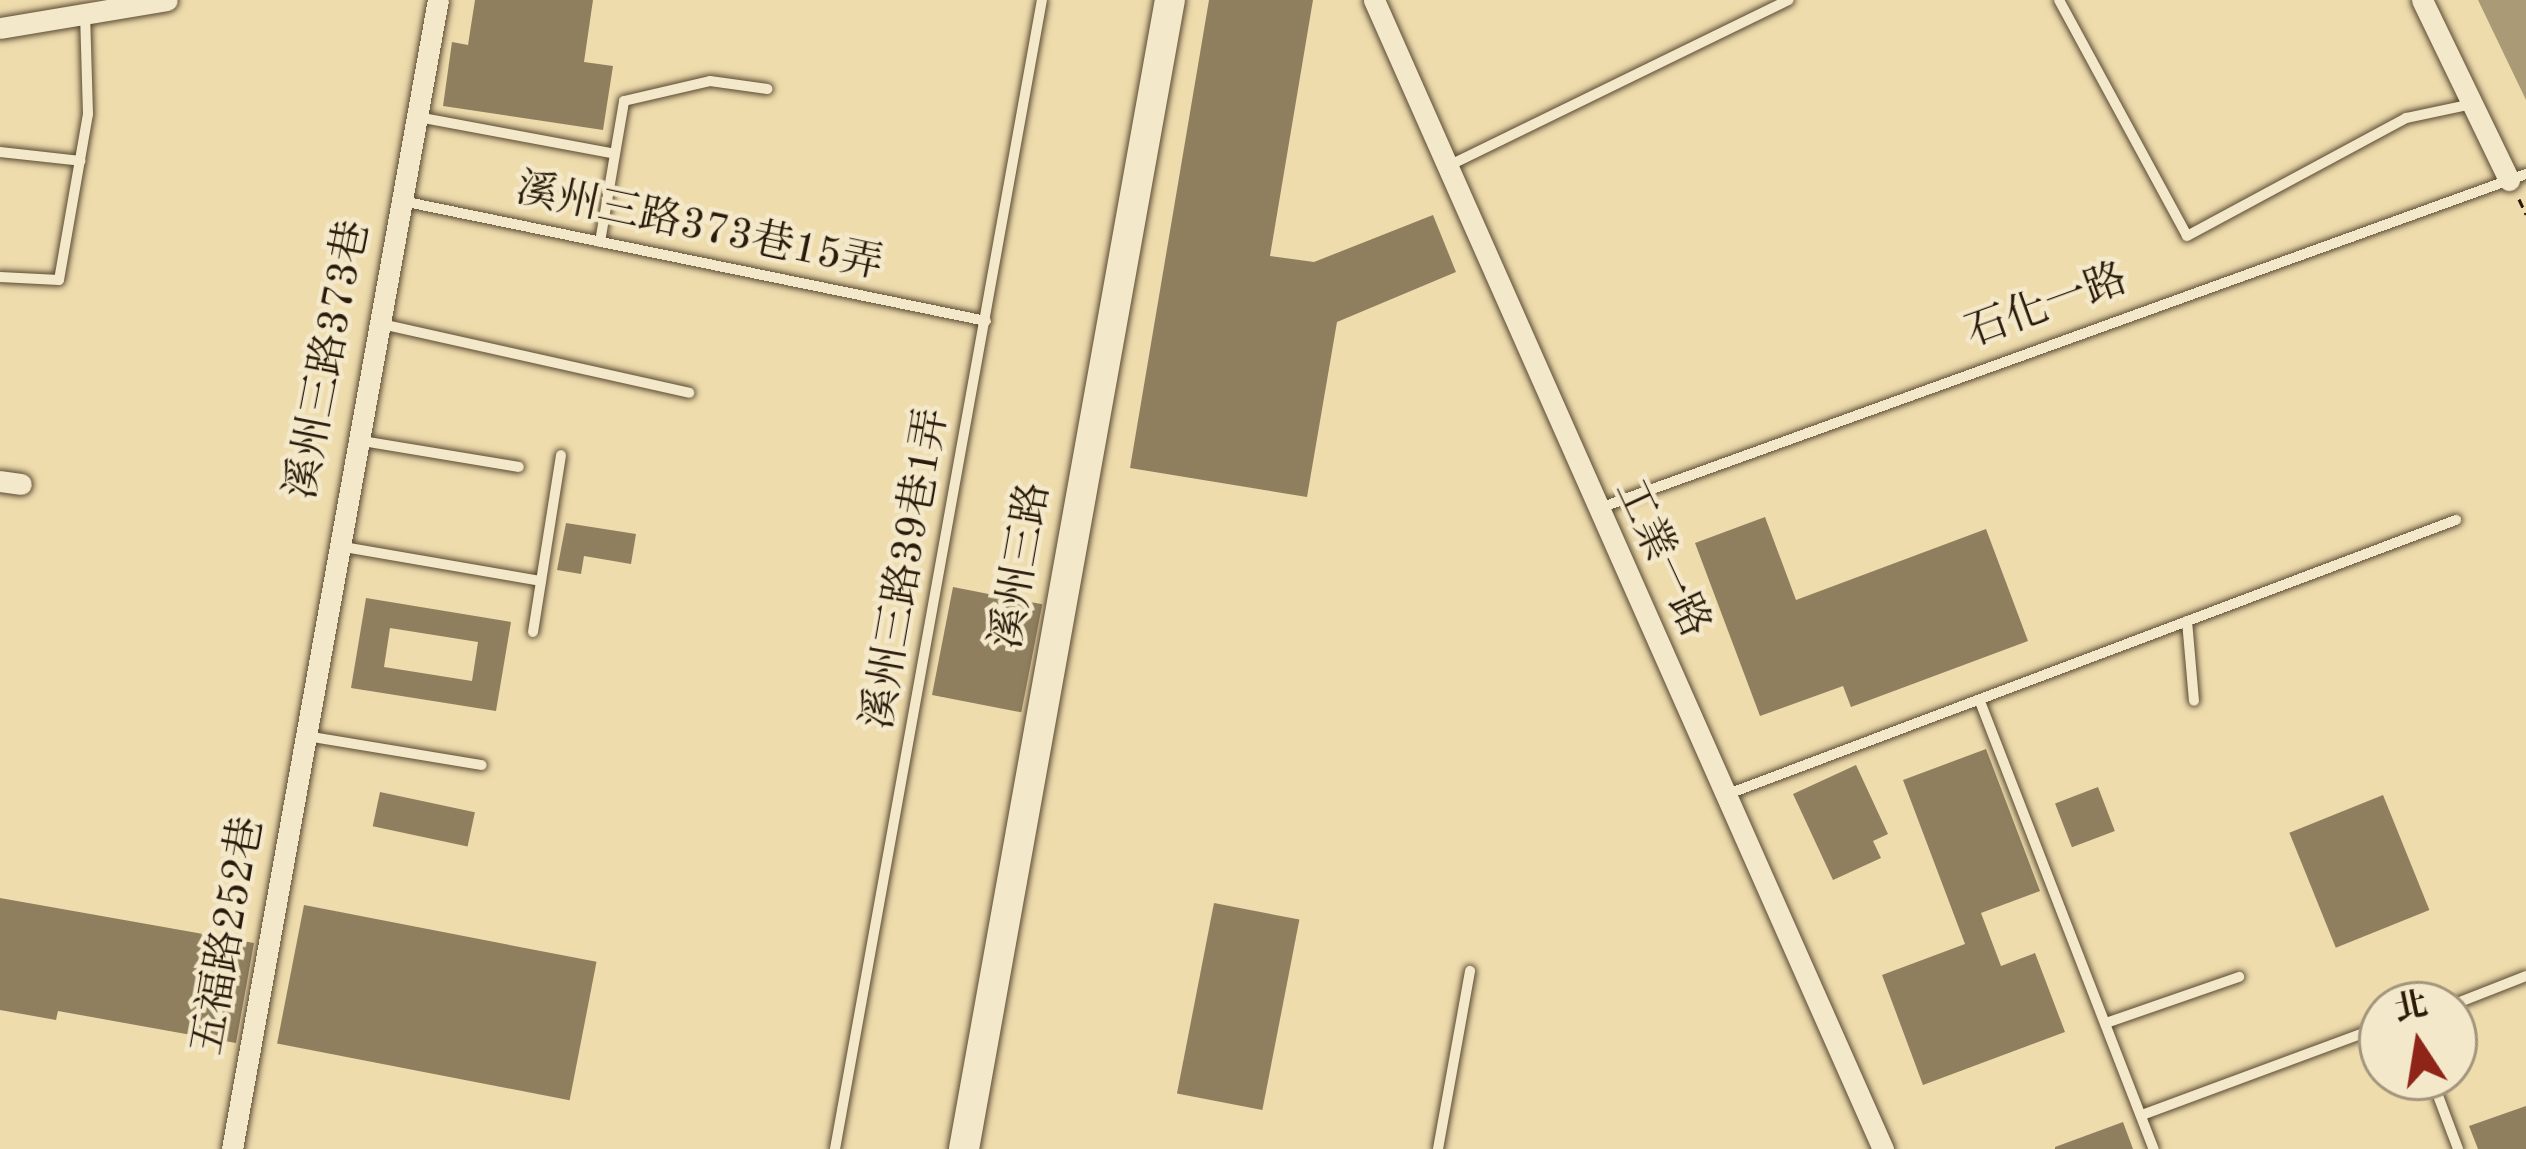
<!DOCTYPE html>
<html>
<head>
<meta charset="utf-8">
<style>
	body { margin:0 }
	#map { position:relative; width:2526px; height:1149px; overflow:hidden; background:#eedcad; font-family:"Old Standard TT","Noto Serif TC",serif }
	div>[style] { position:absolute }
	.water>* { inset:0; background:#ab9a76 }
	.building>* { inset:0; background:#8f7f5f; transform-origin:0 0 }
	.path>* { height:3px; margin-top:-1.5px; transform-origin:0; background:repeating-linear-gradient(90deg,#291a0a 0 9px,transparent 0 15px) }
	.roads { filter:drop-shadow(0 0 3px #5a4a33) drop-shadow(0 0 3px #5a4a33) }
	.lane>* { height:10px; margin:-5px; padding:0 5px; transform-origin:5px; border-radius:5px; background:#f4e8ca }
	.street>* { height:21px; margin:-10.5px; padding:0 10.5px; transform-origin:10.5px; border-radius:10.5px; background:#f4e8ca }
	.secondary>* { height:30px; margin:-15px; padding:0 15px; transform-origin:15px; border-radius:15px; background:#f4e8ca }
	span { translate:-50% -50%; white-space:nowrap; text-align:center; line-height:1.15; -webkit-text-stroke:9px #f4e8ca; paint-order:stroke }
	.street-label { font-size:42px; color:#291a0a }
	.north { position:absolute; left:2358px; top:981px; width:120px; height:120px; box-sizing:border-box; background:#f4e8ca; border:3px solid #a3967d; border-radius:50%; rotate:348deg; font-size:33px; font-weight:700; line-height:48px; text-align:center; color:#291a0a }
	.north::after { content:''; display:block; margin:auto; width:42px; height:54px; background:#8f2418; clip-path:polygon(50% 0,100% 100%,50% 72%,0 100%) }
</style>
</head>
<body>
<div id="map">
	<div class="water">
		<div style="clip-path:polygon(2478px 0,2526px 0,2526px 100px)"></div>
	</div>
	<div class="building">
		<div style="clip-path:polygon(475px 0,593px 0,584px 62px,613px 66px,603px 130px,443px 106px,452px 42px,468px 45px)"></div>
		<div style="clip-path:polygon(1209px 0,1313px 0,1270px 256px,1314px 262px,1433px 215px,1456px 272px,1337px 322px,1307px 497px,1130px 468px)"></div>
		<div style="clip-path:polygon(1765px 517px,1796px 600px,1986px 529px,2028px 641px,1851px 707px,1843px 686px,1760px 716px,1695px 543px)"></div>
		<div style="clip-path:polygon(566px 523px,636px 534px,631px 564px,584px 556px,581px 574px,557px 570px)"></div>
		<div style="left:953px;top:587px;width:91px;height:110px;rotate:11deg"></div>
		<div style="clip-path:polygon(evenodd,366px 598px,511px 622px,496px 711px,351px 688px,366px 598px,390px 628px,478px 642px,472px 681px,384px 667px,390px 628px)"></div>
		<div style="clip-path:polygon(1986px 749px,2040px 891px,1981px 913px,2001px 966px,2035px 953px,2065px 1032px,1923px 1085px,1882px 975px,1965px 944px,1903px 780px)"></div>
		<div style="clip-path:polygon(1856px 765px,1888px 834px,1873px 841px,1881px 858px,1833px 880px,1793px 794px)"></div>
		<div style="left:2098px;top:787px;width:47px;height:46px;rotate:69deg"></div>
		<div style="left:380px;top:792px;width:97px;height:35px;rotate:12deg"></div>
		<div style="left:2383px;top:795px;width:124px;height:101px;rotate:68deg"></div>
		<div style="clip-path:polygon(0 898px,254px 943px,236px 1043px,58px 1011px,56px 1020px,0 1010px)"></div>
		<div style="left:1214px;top:903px;width:87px;height:194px;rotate:11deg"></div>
		<div style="left:304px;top:905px;width:298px;height:141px;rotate:11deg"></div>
		<div style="clip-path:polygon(2526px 1106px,2526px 1149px,2478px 1149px,2469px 1126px)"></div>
		<div style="clip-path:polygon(2123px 1122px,2133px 1149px,2055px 1149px,2055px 1147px)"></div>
	</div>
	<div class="path">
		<div style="left:2519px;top:199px;width:17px;rotate:65deg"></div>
	</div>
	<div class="roads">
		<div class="lane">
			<div style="left:2059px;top:0;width:268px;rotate:61.5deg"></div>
			<div style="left:2187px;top:236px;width:249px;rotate:-28.3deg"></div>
			<div style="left:2406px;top:118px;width:67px;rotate:-12deg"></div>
			<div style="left:418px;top:117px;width:200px;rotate:10.6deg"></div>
			<div style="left:0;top:152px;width:81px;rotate:6.3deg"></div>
			<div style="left:1448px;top:166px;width:379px;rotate:-26deg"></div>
			<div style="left:402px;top:201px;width:596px;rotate:11.61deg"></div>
			<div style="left:600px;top:242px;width:143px;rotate:-80.3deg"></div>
			<div style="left:624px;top:101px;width:88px;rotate:-13.1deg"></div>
			<div style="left:710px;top:81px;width:58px;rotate:8deg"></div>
			<div style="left:0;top:277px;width:59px;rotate:2.9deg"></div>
			<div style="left:59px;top:280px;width:169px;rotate:-80.1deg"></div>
			<div style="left:88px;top:114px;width:101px;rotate:-91.7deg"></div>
			<div style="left:377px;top:323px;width:320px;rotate:12.6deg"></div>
			<div style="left:356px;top:440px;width:165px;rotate:9.4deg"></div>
			<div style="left:1597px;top:509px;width:988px;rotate:-19.83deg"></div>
			<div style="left:338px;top:546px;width:206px;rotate:9.8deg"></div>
			<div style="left:2187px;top:621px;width:80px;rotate:85deg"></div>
			<div style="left:533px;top:632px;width:179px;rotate:-81deg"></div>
			<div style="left:1981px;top:704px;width:477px;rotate:68.8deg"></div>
			<div style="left:306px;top:736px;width:178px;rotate:9.4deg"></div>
			<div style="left:1728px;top:794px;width:778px;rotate:-20.63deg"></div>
			<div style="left:2452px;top:1005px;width:79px;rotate:-21.4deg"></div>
			<div style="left:2106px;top:1023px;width:141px;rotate:-19.1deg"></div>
			<div style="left:2431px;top:1077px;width:77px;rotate:69.4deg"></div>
			<div style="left:2142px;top:1115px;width:256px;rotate:-20.3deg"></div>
			<div style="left:835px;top:1149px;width:1167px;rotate:-79.79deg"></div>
			<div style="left:1438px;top:1149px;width:181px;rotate:-79.8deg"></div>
		</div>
		<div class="street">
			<div style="left:1374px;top:0;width:1257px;rotate:66.11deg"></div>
			<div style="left:2422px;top:0;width:200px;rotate:64.2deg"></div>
			<div style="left:0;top:28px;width:169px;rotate:-9.5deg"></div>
			<div style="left:0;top:481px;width:21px;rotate:8deg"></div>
			<div style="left:232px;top:1149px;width:1167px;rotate:-79.84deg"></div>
		</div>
		<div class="secondary">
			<div style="left:964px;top:1149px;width:1167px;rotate:-79.84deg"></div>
		</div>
	</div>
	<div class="street-label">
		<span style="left:699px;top:228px;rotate:12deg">溪州三路373巷15弄</span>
		<span style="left:2047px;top:307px;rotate:-20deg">石化一路</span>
		<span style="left:329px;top:360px;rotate:-79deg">溪州三路373巷</span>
		<span style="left:1661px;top:559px;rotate:65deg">工業一路</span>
		<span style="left:1022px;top:566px;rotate:-80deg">溪州三路</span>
		<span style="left:907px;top:569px;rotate:-80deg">溪州三路39巷1弄</span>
		<span style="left:229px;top:936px;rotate:-80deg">五福路252巷</span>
	</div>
	<div class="north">北</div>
</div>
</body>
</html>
